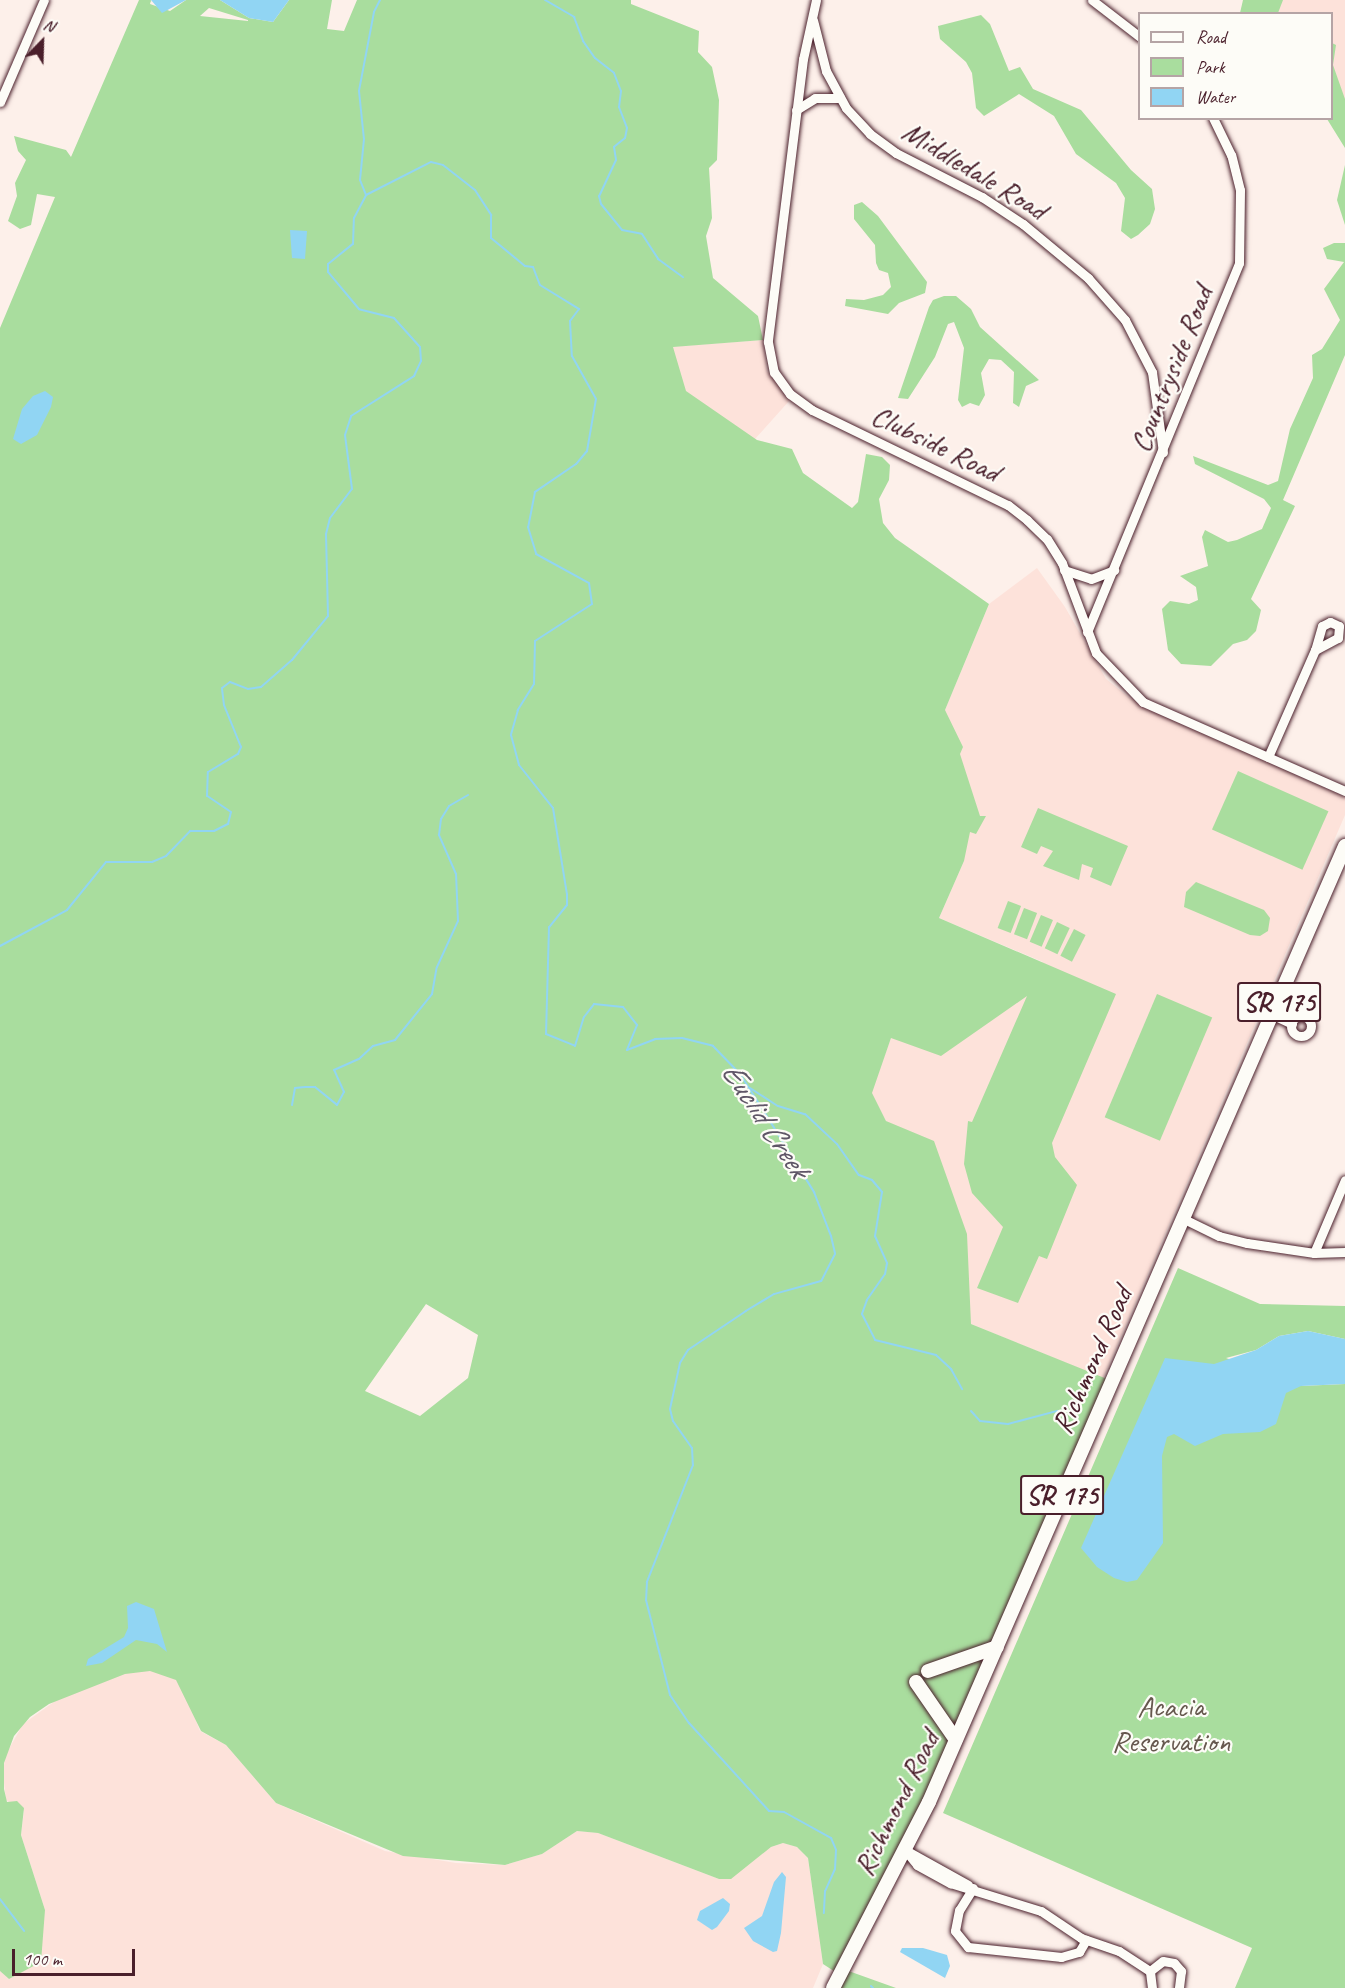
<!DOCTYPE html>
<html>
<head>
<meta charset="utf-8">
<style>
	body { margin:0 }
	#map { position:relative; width:1345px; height:1988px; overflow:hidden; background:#fdf0ea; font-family:Caveat,sans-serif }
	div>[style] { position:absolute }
	.built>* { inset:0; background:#fde2da }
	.green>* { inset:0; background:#a9dd9e; transform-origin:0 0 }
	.water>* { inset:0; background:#91d5f3 }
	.stream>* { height:2px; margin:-1px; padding:0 1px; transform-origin:1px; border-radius:1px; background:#91d5f3 }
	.roads { filter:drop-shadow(0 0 2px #4a1f2b) drop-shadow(0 0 2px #4a1f2b) }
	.minor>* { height:9px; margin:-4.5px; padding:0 4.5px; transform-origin:4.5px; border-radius:4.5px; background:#fdfcf7 }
	.minor>.ring { margin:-4.5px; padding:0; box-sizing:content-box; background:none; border:9px solid #fdfcf7; border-radius:50% }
	.primary>* { height:14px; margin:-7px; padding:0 7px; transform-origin:7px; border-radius:7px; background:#fdfcf7 }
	span { translate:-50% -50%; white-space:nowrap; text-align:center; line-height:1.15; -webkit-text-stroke:4.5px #fdfcf7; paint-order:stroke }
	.shield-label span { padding:2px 4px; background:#fdfcf7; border:2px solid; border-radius:4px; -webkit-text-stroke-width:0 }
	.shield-label { font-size:28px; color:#4a1f2b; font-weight:700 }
	.street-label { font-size:30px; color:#4a1f2b }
	.park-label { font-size:30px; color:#66584e }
	.water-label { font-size:32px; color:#5f5667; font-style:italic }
	.legend { position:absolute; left:1138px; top:12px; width:195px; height:108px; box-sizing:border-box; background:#fdfcf7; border:2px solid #b5a4a5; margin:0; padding:8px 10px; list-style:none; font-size:18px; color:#4a1f2b }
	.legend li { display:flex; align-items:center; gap:12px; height:30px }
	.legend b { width:30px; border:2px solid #b5a4a5 }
	.north { position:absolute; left:12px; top:12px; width:60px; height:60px; -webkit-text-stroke:4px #fdfcf7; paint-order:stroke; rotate:23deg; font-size:16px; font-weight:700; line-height:24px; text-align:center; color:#4a1f2b }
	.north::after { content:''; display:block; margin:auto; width:21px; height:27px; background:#4a1f2b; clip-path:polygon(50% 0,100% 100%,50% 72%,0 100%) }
	.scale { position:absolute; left:12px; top:1949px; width:123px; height:27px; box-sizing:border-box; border:3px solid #4a1f2b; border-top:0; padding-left:8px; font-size:18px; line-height:21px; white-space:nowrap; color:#4a1f2b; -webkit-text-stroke:4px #fdfcf7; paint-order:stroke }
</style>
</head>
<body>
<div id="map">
	<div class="built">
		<div style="clip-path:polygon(1267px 0,1345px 0,1345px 113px,1332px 97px,1332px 14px,1262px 14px)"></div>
		<div style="clip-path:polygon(763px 340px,767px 371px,790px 400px,755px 439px,761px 487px,599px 352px)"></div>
		<div style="clip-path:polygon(1037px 568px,1065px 607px,1106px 679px,1131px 699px,1345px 797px,1345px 815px,1103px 1378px,927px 1306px,899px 1145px,871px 1093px,891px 1038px,1043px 962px,939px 918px,964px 861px,932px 741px,989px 604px)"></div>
		<div style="clip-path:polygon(132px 1557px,200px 1731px,226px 1745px,276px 1803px,385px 1851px,456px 1863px,505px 1865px,542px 1854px,577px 1831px,598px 1833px,719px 1879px,771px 1847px,783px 1843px,797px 1847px,808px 1858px,823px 1964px,813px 1988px,0 1988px,0 1971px,9px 1979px,45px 1910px,21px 1835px,24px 1811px,6px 1800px,3px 1774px,5px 1756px,23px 1724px,58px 1699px)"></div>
	</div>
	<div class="green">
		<div style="clip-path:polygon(evenodd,139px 0,151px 0,150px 4px,170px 11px,186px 0,220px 0,249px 18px,273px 22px,289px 0,332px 0,327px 29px,344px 31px,357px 0,631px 0,631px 4px,699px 31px,698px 52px,712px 67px,719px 100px,717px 160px,709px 168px,712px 218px,706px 236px,713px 278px,758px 316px,763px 340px,673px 347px,686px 391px,757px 440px,792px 449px,803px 473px,852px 508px,858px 502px,866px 454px,882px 457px,890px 465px,889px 480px,879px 499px,883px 523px,895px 538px,989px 604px,945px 710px,963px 747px,960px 754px,980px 816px,986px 816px,976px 834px,970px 832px,964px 861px,939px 918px,1116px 994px,1052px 1143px,1055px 1157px,1077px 1185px,1047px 1259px,1039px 1256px,1018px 1303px,977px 1288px,1003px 1227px,972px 1193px,964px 1164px,968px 1121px,972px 1122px,1027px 996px,941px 1056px,891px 1038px,872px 1093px,886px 1121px,934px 1141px,967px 1234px,971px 1324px,1112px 1381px,1003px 1632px,843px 1969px,896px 1988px,833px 1988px,840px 1975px,823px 1964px,808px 1858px,797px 1847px,783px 1843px,771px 1847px,731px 1879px,719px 1879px,598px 1833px,577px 1831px,542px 1854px,505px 1865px,403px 1856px,276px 1803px,226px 1745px,201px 1731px,176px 1680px,150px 1671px,125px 1674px,49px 1704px,30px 1717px,14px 1736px,4px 1763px,4px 1789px,7px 1802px,17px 1801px,24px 1808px,21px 1835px,45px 1910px,41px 1962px,9px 1979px,0 1971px,0 328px,55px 197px,37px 194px,31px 225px,20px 229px,8px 221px,17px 196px,15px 183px,26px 160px,18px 151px,14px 136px,66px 150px,71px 157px,139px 0,209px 8px,248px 20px,248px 21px,200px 16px,209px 8px,139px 0,426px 1304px,478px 1335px,468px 1378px,420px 1416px,365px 1391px,426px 1304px)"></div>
		<div style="clip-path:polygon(1243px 0,1283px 0,1278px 13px,1240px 13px)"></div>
		<div style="clip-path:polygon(981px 15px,990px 24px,1009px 71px,1020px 67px,1033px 89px,1081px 110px,1131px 170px,1152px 189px,1155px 209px,1150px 224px,1138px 235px,1131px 239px,1121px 231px,1125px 198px,1116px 183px,1076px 154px,1054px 116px,1019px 94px,984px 116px,976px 108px,972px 73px,966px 62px,940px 39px,938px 26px)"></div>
		<div style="clip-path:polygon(1332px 43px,1336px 45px,1333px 65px,1345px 99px,1345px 148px,1327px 119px,1332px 118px)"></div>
		<div style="clip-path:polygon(1345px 165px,1345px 225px,1337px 200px)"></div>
		<div style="clip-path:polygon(862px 202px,878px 216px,927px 282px,925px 293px,899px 303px,888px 314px,845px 306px,846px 299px,864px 300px,883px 295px,891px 287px,888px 273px,879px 270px,876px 263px,875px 245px,854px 219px,854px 205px)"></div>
		<div style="clip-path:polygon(1334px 243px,1345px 243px,1345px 355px,1283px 500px,1295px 506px,1251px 599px,1261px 610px,1256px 631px,1247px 640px,1233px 644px,1211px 666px,1181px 664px,1168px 650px,1162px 609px,1170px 601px,1189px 604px,1198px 600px,1196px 587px,1180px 576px,1208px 566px,1202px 537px,1205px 530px,1228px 542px,1237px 540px,1262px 529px,1271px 508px,1264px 499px,1195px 464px,1193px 456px,1268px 485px,1278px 481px,1290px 429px,1313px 378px,1312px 355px,1322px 349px,1340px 320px,1324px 289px,1344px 262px,1327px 259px,1323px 248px)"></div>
		<div style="clip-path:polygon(944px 296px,956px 296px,971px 309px,980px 327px,1039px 380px,1026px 386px,1019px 407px,1013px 403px,1014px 372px,1001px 360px,989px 359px,981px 373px,985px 395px,979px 406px,970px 403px,962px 407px,958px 400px,964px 348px,954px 322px,948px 324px,935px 357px,908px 399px,898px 398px,929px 307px,933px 300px)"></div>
		<div style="left:1238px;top:771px;width:99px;height:64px;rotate:24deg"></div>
		<div style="clip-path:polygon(1038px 808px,1128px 846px,1111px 886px,1090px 877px,1093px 868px,1082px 864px,1079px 880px,1043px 866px,1053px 851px,1041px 846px,1037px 854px,1021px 847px)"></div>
		<div style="clip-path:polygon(1196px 882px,1264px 910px,1270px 918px,1268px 931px,1260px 936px,1250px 935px,1184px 907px,1186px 892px)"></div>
		<div style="left:1008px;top:901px;width:14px;height:29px;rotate:21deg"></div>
		<div style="left:1024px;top:908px;width:14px;height:28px;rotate:21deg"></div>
		<div style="left:1041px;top:915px;width:13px;height:29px;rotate:23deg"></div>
		<div style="left:1057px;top:922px;width:14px;height:29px;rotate:25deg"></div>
		<div style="left:1074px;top:929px;width:13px;height:30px;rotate:27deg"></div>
		<div style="left:1157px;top:994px;width:60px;height:134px;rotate:23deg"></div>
		<div style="clip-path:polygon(1178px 1268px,1260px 1304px,1345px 1306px,1345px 1339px,1308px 1331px,1279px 1336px,1256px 1350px,1226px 1358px,1301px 1386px,1345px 1384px,1345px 1988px,1235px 1988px,1252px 1948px,943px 1813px)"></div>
	</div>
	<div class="water">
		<div style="clip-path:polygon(151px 0,186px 0,162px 13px)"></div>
		<div style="clip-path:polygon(220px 0,289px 0,273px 22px,249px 18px)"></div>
		<div style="clip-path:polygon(290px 230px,307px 231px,305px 259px,292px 258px)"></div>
		<div style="clip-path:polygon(45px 391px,53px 397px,51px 407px,37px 435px,21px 444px,13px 439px,22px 409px,33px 396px)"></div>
		<div style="clip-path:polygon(1308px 1331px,1345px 1339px,1345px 1384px,1301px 1386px,1286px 1393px,1276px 1424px,1260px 1432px,1223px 1434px,1195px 1446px,1174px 1434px,1167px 1437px,1162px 1456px,1163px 1543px,1137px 1580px,1127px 1582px,1114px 1578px,1097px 1567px,1081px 1548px,1165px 1358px,1214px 1364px,1256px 1350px,1279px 1336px)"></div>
		<div style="clip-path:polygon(136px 1602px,154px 1609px,167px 1652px,157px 1644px,136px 1640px,102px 1663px,86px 1666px,88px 1659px,124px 1637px,128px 1628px,127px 1606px)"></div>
		<div style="clip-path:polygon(782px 1872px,786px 1877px,781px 1933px,777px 1951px,773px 1952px,753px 1941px,744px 1928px,762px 1916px,774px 1882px)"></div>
		<div style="clip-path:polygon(723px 1898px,730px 1904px,729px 1911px,717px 1927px,712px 1930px,697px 1920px,700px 1911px)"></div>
		<div style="clip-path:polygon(902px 1948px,923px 1948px,947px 1955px,950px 1966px,945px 1978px,900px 1952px)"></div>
	</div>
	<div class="stream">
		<div style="left:380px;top:0;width:13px;rotate:117deg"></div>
		<div style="left:374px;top:12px;width:80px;rotate:100.8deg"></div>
		<div style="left:359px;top:91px;width:48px;rotate:84.1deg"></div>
		<div style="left:364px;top:139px;width:41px;rotate:95.6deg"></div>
		<div style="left:360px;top:180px;width:16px;rotate:68deg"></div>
		<div style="left:366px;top:195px;width:73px;rotate:-26.9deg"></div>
		<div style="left:431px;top:162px;width:12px;rotate:14deg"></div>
		<div style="left:443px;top:165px;width:41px;rotate:38deg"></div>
		<div style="left:475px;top:190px;width:30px;rotate:57deg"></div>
		<div style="left:491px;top:215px;width:23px;rotate:90deg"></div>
		<div style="left:491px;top:238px;width:44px;rotate:39.5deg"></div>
		<div style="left:525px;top:266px;width:8px;rotate:7deg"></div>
		<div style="left:533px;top:267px;width:19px;rotate:69deg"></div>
		<div style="left:540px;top:285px;width:46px;rotate:31.6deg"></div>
		<div style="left:579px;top:309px;width:15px;rotate:127deg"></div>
		<div style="left:570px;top:321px;width:35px;rotate:87deg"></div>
		<div style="left:572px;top:356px;width:49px;rotate:60.8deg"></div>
		<div style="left:596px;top:399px;width:53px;rotate:99.8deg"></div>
		<div style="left:587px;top:451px;width:17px;rotate:130deg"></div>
		<div style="left:576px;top:464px;width:50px;rotate:145.7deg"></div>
		<div style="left:535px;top:492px;width:36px;rotate:101deg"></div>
		<div style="left:528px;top:527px;width:28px;rotate:73deg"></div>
		<div style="left:536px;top:554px;width:60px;rotate:28.7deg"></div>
		<div style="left:589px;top:583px;width:21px;rotate:82deg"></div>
		<div style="left:592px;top:604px;width:68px;rotate:147deg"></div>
		<div style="left:535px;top:641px;width:43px;rotate:91.3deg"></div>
		<div style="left:534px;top:684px;width:31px;rotate:122deg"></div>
		<div style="left:518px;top:710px;width:26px;rotate:106deg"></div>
		<div style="left:511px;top:735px;width:31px;rotate:75deg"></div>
		<div style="left:519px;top:765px;width:55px;rotate:51.7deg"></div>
		<div style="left:553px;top:808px;width:87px;rotate:80.8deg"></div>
		<div style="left:567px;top:894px;width:11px;rotate:90deg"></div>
		<div style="left:567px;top:905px;width:28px;rotate:129deg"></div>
		<div style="left:549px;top:927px;width:107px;rotate:91.6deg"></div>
		<div style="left:546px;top:1034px;width:31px;rotate:22deg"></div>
		<div style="left:575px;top:1046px;width:30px;rotate:-73deg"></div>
		<div style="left:584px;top:1017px;width:16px;rotate:-52deg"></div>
		<div style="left:594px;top:1004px;width:29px;rotate:6deg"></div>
		<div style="left:623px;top:1007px;width:23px;rotate:52deg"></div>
		<div style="left:637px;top:1025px;width:27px;rotate:112deg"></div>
		<div style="left:627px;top:1050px;width:30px;rotate:-21deg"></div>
		<div style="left:655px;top:1039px;width:27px;rotate:-2deg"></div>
		<div style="left:682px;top:1038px;width:32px;rotate:14deg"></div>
		<div style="left:713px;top:1046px;width:39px;rotate:46deg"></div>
		<div style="left:740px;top:1074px;width:43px;rotate:57.4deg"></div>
		<div style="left:763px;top:1110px;width:97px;rotate:58.1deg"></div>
		<div style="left:814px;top:1192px;width:47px;rotate:68.9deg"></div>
		<div style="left:831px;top:1236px;width:18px;rotate:77deg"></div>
		<div style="left:835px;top:1254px;width:30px;rotate:117deg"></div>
		<div style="left:821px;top:1281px;width:49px;rotate:164.5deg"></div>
		<div style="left:774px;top:1294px;width:33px;rotate:149deg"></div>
		<div style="left:746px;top:1311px;width:70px;rotate:146.1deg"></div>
		<div style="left:688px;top:1350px;width:15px;rotate:122deg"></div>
		<div style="left:680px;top:1363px;width:47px;rotate:102.3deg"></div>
		<div style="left:670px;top:1409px;width:12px;rotate:76deg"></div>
		<div style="left:673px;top:1421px;width:33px;rotate:55deg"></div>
		<div style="left:692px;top:1448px;width:17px;rotate:87deg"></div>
		<div style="left:693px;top:1465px;width:126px;rotate:111.5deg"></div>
		<div style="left:647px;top:1582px;width:18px;rotate:93deg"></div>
		<div style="left:646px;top:1600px;width:98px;rotate:75.8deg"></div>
		<div style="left:670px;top:1695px;width:34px;rotate:56deg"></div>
		<div style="left:689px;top:1723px;width:119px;rotate:47.7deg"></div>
		<div style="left:769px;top:1811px;width:15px;rotate:4deg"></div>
		<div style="left:784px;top:1812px;width:54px;rotate:29deg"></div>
		<div style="left:831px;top:1838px;width:13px;rotate:67deg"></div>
		<div style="left:836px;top:1850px;width:19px;rotate:93deg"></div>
		<div style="left:835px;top:1869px;width:24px;rotate:114deg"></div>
		<div style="left:825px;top:1891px;width:22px;rotate:93deg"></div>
		<div style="left:545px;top:0;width:34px;rotate:30deg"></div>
		<div style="left:574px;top:17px;width:26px;rotate:69deg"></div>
		<div style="left:583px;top:41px;width:21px;rotate:55deg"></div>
		<div style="left:595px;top:58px;width:24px;rotate:38deg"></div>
		<div style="left:614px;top:73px;width:19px;rotate:69deg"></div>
		<div style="left:621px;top:91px;width:16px;rotate:97deg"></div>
		<div style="left:619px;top:107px;width:22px;rotate:69deg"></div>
		<div style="left:627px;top:128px;width:10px;rotate:101deg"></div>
		<div style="left:625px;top:138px;width:14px;rotate:141deg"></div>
		<div style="left:614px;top:147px;width:13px;rotate:81deg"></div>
		<div style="left:616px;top:160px;width:40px;rotate:115deg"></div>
		<div style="left:599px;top:196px;width:8px;rotate:76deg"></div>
		<div style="left:601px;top:204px;width:33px;rotate:51deg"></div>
		<div style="left:622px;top:230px;width:20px;rotate:11deg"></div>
		<div style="left:642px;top:234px;width:30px;rotate:57deg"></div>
		<div style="left:658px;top:259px;width:31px;rotate:36deg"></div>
		<div style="left:0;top:946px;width:76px;rotate:-28.2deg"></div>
		<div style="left:67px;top:910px;width:62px;rotate:-50.9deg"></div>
		<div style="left:106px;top:862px;width:46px"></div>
		<div style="left:152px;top:862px;width:15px;rotate:-23deg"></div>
		<div style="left:166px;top:856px;width:35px;rotate:-46deg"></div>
		<div style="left:190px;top:831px;width:24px"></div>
		<div style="left:214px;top:831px;width:16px;rotate:-27deg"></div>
		<div style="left:228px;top:824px;width:12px;rotate:-76deg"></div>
		<div style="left:231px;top:812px;width:29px;rotate:-146deg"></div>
		<div style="left:207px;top:796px;width:24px;rotate:-88deg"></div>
		<div style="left:208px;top:772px;width:35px;rotate:-31deg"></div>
		<div style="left:238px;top:754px;width:8px;rotate:-67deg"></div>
		<div style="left:241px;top:747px;width:45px;rotate:-112deg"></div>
		<div style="left:224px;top:705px;width:17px;rotate:-97deg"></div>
		<div style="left:222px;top:688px;width:10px;rotate:-37deg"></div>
		<div style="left:230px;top:682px;width:19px;rotate:21deg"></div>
		<div style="left:248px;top:689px;width:13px;rotate:-9deg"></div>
		<div style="left:261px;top:687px;width:41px;rotate:-41.1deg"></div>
		<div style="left:292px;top:660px;width:57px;rotate:-50.7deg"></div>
		<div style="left:328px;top:616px;width:82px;rotate:-91.4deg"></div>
		<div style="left:326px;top:534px;width:16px;rotate:-76deg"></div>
		<div style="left:330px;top:518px;width:36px;rotate:-53deg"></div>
		<div style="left:352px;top:489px;width:54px;rotate:-97.4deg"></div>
		<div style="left:345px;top:435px;width:20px;rotate:-72deg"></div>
		<div style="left:351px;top:416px;width:75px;rotate:-32.4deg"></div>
		<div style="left:414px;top:376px;width:17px;rotate:-65deg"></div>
		<div style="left:421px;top:361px;width:14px;rotate:-94deg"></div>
		<div style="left:420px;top:347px;width:39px;rotate:-132deg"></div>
		<div style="left:394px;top:318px;width:36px;rotate:-166deg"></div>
		<div style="left:359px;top:309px;width:48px;rotate:-130deg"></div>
		<div style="left:328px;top:272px;width:8px;rotate:-90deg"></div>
		<div style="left:328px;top:264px;width:32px;rotate:-39deg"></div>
		<div style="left:353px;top:244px;width:26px;rotate:-88deg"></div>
		<div style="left:354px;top:218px;width:26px;rotate:-62deg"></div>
		<div style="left:750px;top:1088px;width:33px;rotate:33deg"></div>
		<div style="left:778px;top:1106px;width:28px;rotate:17deg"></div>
		<div style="left:805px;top:1114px;width:44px;rotate:43.2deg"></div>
		<div style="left:837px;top:1144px;width:38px;rotate:55deg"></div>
		<div style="left:859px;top:1175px;width:14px;rotate:21deg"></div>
		<div style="left:872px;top:1180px;width:16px;rotate:50deg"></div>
		<div style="left:882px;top:1192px;width:45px;rotate:99deg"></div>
		<div style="left:875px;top:1236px;width:30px;rotate:66deg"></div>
		<div style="left:887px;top:1263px;width:11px;rotate:100deg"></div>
		<div style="left:885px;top:1274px;width:32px;rotate:125deg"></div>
		<div style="left:867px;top:1300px;width:15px;rotate:110deg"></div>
		<div style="left:862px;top:1314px;width:29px;rotate:63deg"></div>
		<div style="left:875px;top:1340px;width:63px;rotate:13.8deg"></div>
		<div style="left:936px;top:1355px;width:21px;rotate:43deg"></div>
		<div style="left:951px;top:1369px;width:23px;rotate:61deg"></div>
		<div style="left:292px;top:1105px;width:17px;rotate:-80deg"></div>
		<div style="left:295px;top:1088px;width:10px;rotate:-6deg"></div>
		<div style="left:305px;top:1087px;width:10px"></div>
		<div style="left:315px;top:1087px;width:28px;rotate:39deg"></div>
		<div style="left:337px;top:1105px;width:15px;rotate:-62deg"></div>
		<div style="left:344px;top:1092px;width:24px;rotate:-114deg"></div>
		<div style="left:334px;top:1070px;width:27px;rotate:-24deg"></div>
		<div style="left:359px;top:1059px;width:19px;rotate:-43deg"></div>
		<div style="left:373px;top:1046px;width:23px;rotate:-15deg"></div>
		<div style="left:395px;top:1040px;width:59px;rotate:-51.2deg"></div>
		<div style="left:432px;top:994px;width:27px;rotate:-80deg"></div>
		<div style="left:437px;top:967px;width:51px;rotate:-65.5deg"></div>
		<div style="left:458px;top:921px;width:47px;rotate:-92.4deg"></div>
		<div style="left:456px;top:874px;width:43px;rotate:-113.6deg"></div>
		<div style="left:439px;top:835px;width:16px;rotate:-83deg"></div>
		<div style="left:441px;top:819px;width:15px;rotate:-58deg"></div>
		<div style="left:449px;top:806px;width:22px;rotate:-30deg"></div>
		<div style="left:971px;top:1411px;width:13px;rotate:48deg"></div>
		<div style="left:980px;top:1421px;width:28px;rotate:6deg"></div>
		<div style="left:1008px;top:1424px;width:51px;rotate:-14.9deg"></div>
		<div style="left:0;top:1899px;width:40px;rotate:53deg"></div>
		<div style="left:871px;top:1986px;width:3px;rotate:45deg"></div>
	</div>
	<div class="roads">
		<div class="minor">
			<div style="left:816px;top:0;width:60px;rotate:102.4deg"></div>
			<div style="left:803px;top:59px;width:285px;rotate:97.1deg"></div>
			<div style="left:768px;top:342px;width:31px;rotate:79deg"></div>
			<div style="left:774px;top:372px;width:27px;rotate:54deg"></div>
			<div style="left:790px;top:394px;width:27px;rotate:36deg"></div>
			<div style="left:812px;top:410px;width:218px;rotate:25.9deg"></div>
			<div style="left:1008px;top:505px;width:24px;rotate:38deg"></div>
			<div style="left:1027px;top:520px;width:28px;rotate:44deg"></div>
			<div style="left:1047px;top:539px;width:28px;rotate:58deg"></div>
			<div style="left:1062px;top:563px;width:96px;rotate:69.3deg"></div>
			<div style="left:1096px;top:653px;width:68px;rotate:46.2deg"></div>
			<div style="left:1143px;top:702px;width:221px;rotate:23.8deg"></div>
			<div style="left:1092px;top:0;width:61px;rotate:37.6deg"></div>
			<div style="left:813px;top:20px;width:53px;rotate:75.7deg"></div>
			<div style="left:826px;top:71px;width:42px;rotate:61.6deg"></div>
			<div style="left:846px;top:108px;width:35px;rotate:47deg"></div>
			<div style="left:870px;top:134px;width:32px;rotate:36deg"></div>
			<div style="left:896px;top:153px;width:97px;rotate:27.1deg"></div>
			<div style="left:982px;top:197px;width:49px;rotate:33.4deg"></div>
			<div style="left:1023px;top:224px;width:85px;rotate:39.7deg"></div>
			<div style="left:1088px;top:278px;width:56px;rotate:48.6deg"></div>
			<div style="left:1125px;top:320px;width:59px;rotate:62.6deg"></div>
			<div style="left:1152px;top:372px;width:81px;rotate:82.2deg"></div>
			<div style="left:0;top:102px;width:111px;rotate:-66.7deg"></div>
			<div style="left:796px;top:110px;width:22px;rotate:-32deg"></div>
			<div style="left:815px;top:98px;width:25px"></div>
			<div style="left:1064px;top:570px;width:28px;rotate:18deg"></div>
			<div style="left:1091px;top:579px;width:25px;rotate:-21deg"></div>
			<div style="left:1087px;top:632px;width:399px;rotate:-67.6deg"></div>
			<div style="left:1239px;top:263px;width:73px;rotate:-89.2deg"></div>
			<div style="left:1240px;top:190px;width:36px;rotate:-104deg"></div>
			<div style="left:1231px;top:155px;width:41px;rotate:-115.9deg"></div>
			<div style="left:1268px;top:757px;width:117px;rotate:-66.3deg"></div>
			<div style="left:1315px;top:650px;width:26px;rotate:-28deg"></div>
			<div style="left:1338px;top:638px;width:12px;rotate:-85deg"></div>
			<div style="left:1339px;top:626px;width:10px;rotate:-156deg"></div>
			<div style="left:1330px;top:622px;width:9px;rotate:153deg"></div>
			<div style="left:1322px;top:626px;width:25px;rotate:106deg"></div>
			<div style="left:1273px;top:1015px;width:21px;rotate:25deg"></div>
			<div class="ring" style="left:1291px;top:1016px;width:11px;height:11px"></div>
			<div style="left:1184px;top:1219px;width:39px;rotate:26deg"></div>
			<div style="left:1219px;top:1236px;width:29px;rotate:14deg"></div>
			<div style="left:1247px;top:1243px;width:68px;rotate:8.5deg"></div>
			<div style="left:1314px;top:1253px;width:31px;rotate:-2deg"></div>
			<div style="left:1314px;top:1253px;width:79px;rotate:-67deg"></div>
			<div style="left:905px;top:1850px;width:19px;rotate:51deg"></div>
			<div style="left:917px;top:1865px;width:38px;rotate:29deg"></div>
			<div style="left:950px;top:1883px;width:95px;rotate:17.1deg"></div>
			<div style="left:1041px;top:1911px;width:48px;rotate:34deg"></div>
			<div style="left:1081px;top:1938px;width:40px;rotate:18.9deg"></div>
			<div style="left:1119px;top:1951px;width:37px;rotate:33deg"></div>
			<div style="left:907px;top:1851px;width:70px;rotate:29.1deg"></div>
			<div style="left:973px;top:1888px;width:26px;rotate:122deg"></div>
			<div style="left:959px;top:1910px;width:21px;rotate:101deg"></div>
			<div style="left:955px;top:1931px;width:21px;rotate:51deg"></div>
			<div style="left:968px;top:1947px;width:94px;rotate:6.1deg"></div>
			<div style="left:1061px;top:1957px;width:19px;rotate:-16deg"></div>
			<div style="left:1079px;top:1952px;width:14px;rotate:-60deg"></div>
			<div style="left:1152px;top:1988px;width:17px;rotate:-97deg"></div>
			<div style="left:1150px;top:1971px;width:16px;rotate:-38deg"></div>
			<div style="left:1163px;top:1961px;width:11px;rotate:10deg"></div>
			<div style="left:1174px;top:1963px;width:11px;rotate:49deg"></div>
			<div style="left:1181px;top:1971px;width:17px;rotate:97deg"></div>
		</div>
		<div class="primary">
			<div style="left:928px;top:1671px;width:73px;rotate:-19.2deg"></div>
			<div style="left:916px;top:1682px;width:70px;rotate:55.4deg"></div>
			<div style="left:833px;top:1988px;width:209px;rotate:-62.7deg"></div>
			<div style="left:929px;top:1802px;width:1043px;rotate:-66.48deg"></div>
		</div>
	</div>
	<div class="shield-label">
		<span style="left:1279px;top:1002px">SR 175</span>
		<span style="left:1062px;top:1495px">SR 175</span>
	</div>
	<div class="street-label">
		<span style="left:975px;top:170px;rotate:31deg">Middledale Road</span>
		<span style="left:1171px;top:369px;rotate:-68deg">Countryside Road</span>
		<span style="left:936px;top:443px;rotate:26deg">Clubside Road</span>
		<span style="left:1092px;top:1360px;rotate:-66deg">Richmond Road</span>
		<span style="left:896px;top:1803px;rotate:-64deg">Richmond Road</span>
	</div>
	<div class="park-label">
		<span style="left:1171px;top:1723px">Acacia<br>Reservation</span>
	</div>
	<div class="water-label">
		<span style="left:765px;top:1120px;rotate:56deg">Euclid Creek</span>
	</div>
	<ul class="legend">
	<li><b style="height:8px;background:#fdfcf7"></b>Road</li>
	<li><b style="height:16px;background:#a9dd9e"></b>Park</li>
	<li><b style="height:16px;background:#91d5f3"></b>Water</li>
	</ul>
	<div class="north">N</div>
	<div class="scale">100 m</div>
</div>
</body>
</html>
